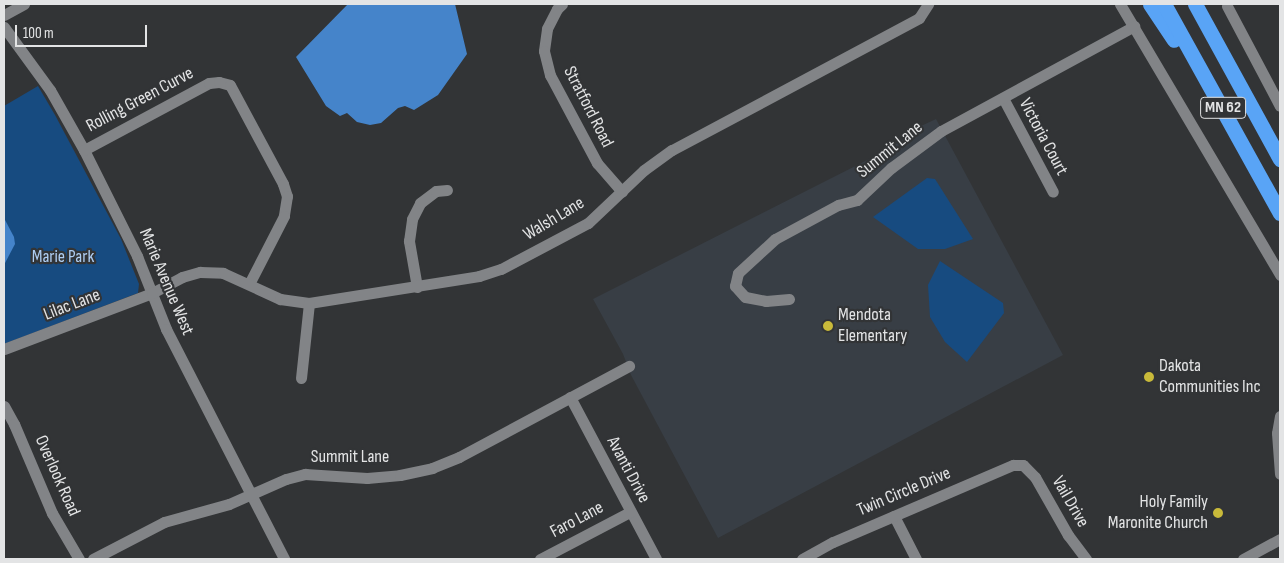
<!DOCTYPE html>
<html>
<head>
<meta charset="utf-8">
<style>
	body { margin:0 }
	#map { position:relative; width:1284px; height:563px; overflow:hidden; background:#323436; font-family:"Sofia Sans Condensed",sans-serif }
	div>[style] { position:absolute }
	.built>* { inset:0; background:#383e45 }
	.green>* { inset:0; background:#174b80 }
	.water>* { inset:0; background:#4584ca }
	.minor>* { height:11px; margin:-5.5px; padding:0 5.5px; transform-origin:5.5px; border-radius:5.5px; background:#828487 }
	.highway>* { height:15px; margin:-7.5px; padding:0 7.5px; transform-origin:7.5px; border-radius:7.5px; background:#59a4f6 }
	.dots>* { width:14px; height:14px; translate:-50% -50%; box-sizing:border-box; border:2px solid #323436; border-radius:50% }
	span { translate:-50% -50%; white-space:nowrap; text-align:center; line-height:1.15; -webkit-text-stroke:4.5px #323436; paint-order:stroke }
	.shield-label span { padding:1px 4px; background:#323436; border:1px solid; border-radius:4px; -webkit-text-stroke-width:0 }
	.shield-label { font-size:16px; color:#e3e4e5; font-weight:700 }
	.street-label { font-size:18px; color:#e3e4e5 }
	.park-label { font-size:18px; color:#aecdf2 }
	.poi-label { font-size:18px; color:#e3e4e5 }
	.left { translate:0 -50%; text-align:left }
	.right { translate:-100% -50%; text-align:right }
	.frame { position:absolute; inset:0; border:5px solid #e3e4e5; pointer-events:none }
	.scale { position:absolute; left:15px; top:25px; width:132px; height:22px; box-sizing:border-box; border:2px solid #e3e4e5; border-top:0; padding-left:6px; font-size:15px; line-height:18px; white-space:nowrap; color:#e3e4e5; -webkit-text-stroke:4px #323436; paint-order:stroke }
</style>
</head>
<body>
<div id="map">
	<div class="built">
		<div style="clip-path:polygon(936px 119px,1063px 355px,718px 538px,631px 375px,623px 354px,593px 299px,889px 149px,921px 126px)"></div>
	</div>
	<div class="green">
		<div style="clip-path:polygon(38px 86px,55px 115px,121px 239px,139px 284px,138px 293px,4px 344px,4px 106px)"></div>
		<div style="clip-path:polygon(927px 178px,935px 179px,973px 239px,945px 249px,918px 249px,873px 217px)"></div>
		<div style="clip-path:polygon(940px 261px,1003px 303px,1004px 313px,967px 362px,945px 342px,930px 317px,928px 285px)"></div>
	</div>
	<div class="water">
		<div style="clip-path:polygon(348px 4px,455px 4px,467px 54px,438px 95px,414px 110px,405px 106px,398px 108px,381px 123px,370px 125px,357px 122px,347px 113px,340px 116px,326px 106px,296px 57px)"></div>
		<div style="clip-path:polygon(4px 218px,14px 237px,15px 244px,4px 265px)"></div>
	</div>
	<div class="minor">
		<div style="left:562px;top:4px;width:7px;rotate:135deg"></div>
		<div style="left:557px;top:9px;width:22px;rotate:117deg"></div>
		<div style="left:547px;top:29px;width:22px;rotate:98deg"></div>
		<div style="left:544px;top:51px;width:25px;rotate:76deg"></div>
		<div style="left:550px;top:75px;width:100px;rotate:61.9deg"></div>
		<div style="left:597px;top:163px;width:38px;rotate:49deg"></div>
		<div style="left:1120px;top:4px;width:315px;rotate:59.4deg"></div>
		<div style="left:1227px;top:6px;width:113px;rotate:62.1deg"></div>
		<div style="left:4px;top:15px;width:23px;rotate:-29deg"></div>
		<div style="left:4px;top:27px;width:78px;rotate:53.9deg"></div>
		<div style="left:50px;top:90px;width:69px;rotate:60.5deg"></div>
		<div style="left:84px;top:150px;width:119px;rotate:63.4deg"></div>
		<div style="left:137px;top:256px;width:79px;rotate:68.3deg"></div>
		<div style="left:166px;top:329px;width:259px;rotate:62.8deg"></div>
		<div style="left:1003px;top:98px;width:106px;rotate:62deg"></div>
		<div style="left:84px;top:150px;width:142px;rotate:-28.2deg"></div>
		<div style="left:209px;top:83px;width:10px;rotate:-6deg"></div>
		<div style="left:219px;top:82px;width:11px;rotate:15deg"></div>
		<div style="left:230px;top:85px;width:112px;rotate:61.8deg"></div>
		<div style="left:283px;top:184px;width:13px;rotate:72deg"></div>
		<div style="left:287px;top:196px;width:20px;rotate:99deg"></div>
		<div style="left:284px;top:216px;width:76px;rotate:117.2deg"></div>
		<div style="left:417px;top:287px;width:47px;rotate:-99.9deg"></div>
		<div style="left:409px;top:241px;width:22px;rotate:-82deg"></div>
		<div style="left:412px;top:219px;width:18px;rotate:-63deg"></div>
		<div style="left:420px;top:203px;width:20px;rotate:-37deg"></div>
		<div style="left:436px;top:191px;width:11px;rotate:-5deg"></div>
		<div style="left:789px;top:299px;width:23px;rotate:175deg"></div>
		<div style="left:766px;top:301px;width:21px;rotate:-169deg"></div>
		<div style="left:745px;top:297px;width:15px;rotate:-132deg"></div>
		<div style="left:735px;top:286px;width:13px;rotate:-77deg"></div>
		<div style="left:738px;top:273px;width:50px;rotate:-42.6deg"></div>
		<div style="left:775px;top:239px;width:72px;rotate:-28.4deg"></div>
		<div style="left:838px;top:205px;width:20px;rotate:-15deg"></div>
		<div style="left:857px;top:200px;width:47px;rotate:-43.3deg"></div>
		<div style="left:891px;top:168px;width:62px;rotate:-36.5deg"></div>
		<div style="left:941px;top:131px;width:220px;rotate:-28.5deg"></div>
		<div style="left:4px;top:349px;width:158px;rotate:-20.7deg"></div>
		<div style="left:152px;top:293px;width:34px;rotate:-28deg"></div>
		<div style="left:182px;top:277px;width:19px;rotate:-16deg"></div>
		<div style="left:200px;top:272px;width:23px;rotate:2deg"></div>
		<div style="left:223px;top:273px;width:63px;rotate:24.5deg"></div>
		<div style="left:280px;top:299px;width:29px;rotate:8deg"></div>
		<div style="left:309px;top:303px;width:172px;rotate:-9deg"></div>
		<div style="left:479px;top:276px;width:23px;rotate:-18deg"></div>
		<div style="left:501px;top:269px;width:98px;rotate:-27.9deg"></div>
		<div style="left:588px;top:223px;width:77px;rotate:-43.4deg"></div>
		<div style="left:644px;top:170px;width:34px;rotate:-36deg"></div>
		<div style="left:672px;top:150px;width:280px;rotate:-28.1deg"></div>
		<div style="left:919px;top:18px;width:17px;rotate:-57deg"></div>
		<div style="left:301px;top:378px;width:75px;rotate:-83.9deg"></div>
		<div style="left:570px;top:397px;width:183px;rotate:62deg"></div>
		<div style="left:4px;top:406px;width:21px;rotate:61deg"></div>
		<div style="left:14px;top:424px;width:97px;rotate:66.9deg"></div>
		<div style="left:52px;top:513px;width:53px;rotate:59.6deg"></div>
		<div style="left:1280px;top:416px;width:17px;rotate:100deg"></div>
		<div style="left:1277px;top:433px;width:41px;rotate:85.8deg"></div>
		<div style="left:894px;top:516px;width:48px;rotate:62.9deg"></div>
		<div style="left:93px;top:559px;width:80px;rotate:-27.5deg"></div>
		<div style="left:164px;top:522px;width:67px;rotate:-15.5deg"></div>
		<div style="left:229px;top:504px;width:62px;rotate:-23.7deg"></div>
		<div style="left:286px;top:479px;width:20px;rotate:-15deg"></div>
		<div style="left:305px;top:474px;width:62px;rotate:3.7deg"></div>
		<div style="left:367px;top:478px;width:33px;rotate:-5deg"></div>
		<div style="left:400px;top:475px;width:33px;rotate:-12deg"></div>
		<div style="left:432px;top:468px;width:29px;rotate:-22deg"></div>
		<div style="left:459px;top:457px;width:193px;rotate:-28.2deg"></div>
		<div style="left:540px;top:559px;width:102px;rotate:-27.6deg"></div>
		<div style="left:802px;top:559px;width:35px;rotate:-29deg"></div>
		<div style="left:833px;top:542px;width:196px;rotate:-23.2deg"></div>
		<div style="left:1013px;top:465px;width:10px"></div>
		<div style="left:1023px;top:465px;width:17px;rotate:45deg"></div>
		<div style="left:1035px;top:477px;width:67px;rotate:60.4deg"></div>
		<div style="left:1068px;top:535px;width:30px;rotate:53deg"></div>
		<div style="left:1243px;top:559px;width:42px;rotate:-28.4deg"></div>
	</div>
	<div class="highway">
		<div style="left:1150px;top:4px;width:43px;rotate:56.3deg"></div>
		<div style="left:1164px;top:4px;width:239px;rotate:61deg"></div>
		<div style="left:1195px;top:4px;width:177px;rotate:61.3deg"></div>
	</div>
	<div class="dots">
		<div style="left:828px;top:326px;background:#c9ba3a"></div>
		<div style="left:1149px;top:377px;background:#c9ba3a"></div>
		<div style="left:1218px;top:513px;background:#c9ba3a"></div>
	</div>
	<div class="shield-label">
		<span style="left:1223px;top:108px">MN 62</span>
	</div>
	<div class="street-label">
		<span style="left:140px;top:100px;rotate:-28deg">Rolling Green Curve</span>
		<span style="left:588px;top:107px;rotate:63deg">Stratford Road</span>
		<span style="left:1043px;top:137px;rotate:62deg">Victoria Court</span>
		<span style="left:890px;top:150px;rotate:-39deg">Summit Lane</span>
		<span style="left:554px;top:219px;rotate:-31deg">Walsh Lane</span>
		<span style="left:166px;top:282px;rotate:67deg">Marie Avenue West</span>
		<span style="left:72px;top:305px;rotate:-21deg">Lilac Lane</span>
		<span style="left:350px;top:457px">Summit Lane</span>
		<span style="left:628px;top:470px;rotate:62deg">Avanti Drive</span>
		<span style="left:57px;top:476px;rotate:66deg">Overlook Road</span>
		<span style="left:904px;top:492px;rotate:-23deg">Twin Circle Drive</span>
		<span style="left:1070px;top:502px;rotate:60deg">Vail Drive</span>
		<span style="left:577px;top:520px;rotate:-28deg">Faro Lane</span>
	</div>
	<div class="park-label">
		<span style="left:63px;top:257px">Marie Park</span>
	</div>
	<div class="poi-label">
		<span class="left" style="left:838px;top:326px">Mendota<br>Elementary</span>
		<span class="left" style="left:1159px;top:377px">Dakota<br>Communities Inc</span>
		<span class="right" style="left:1208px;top:513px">Holy Family<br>Maronite Church</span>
	</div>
	<div class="frame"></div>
	<div class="scale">100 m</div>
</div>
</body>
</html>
